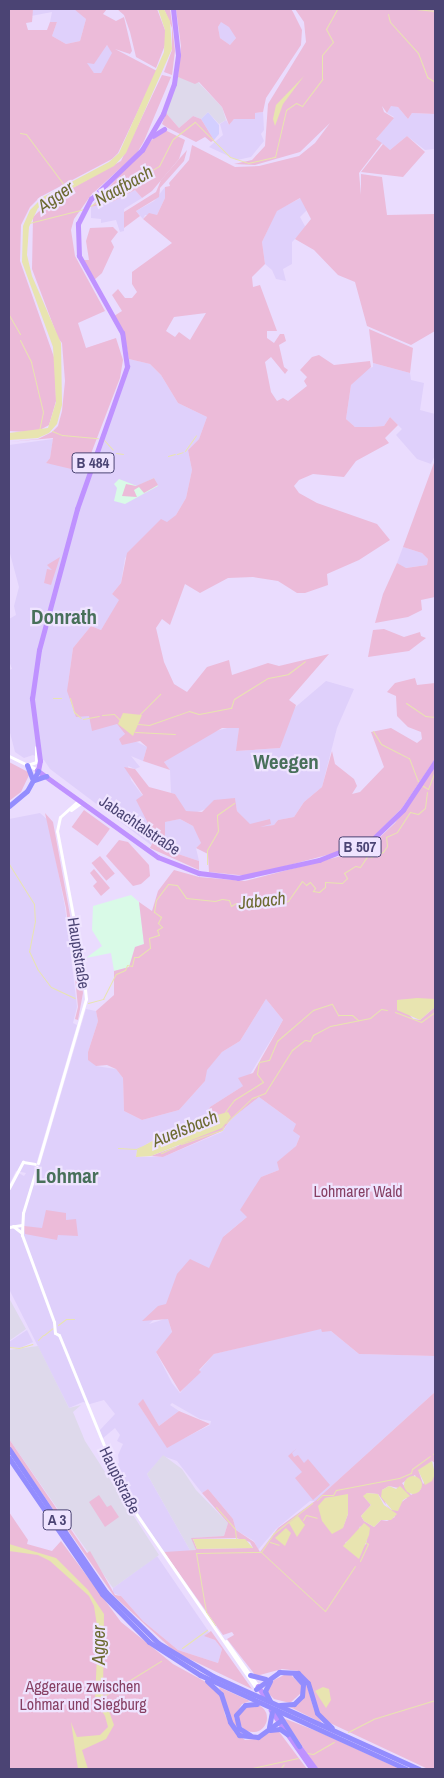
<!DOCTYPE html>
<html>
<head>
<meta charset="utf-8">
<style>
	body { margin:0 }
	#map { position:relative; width:444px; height:1778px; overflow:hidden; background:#eadcfe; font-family:"Archivo Narrow",sans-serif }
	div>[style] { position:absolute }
	.residential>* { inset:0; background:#dfd0fb }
	.commercial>* { inset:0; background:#d3cfff }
	.industrial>* { inset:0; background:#ded9eb }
	.education>* { inset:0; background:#d9fae7 }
	.green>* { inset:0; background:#ecbbd9; transform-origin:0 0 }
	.round { border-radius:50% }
	.water>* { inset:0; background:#e8e4b0 }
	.stream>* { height:1px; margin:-0.5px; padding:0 0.5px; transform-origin:0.5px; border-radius:0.5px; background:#e8e4b0 }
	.secondary>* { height:3px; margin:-1.5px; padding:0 1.5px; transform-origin:1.5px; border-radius:1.5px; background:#fff }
	.primary>* { height:4.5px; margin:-2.25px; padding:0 2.25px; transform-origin:2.25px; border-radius:2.25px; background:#bf92ff }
	.motorway>* { height:5px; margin:-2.5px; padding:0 2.5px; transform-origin:2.5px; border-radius:2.5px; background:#938dfe }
	span { translate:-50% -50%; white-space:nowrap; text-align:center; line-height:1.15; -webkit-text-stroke:4.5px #efe4ff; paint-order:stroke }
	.shield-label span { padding:1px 4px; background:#efe4ff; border:1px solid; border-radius:4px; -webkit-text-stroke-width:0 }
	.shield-label { font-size:15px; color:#4b4474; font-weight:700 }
	.street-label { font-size:16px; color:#4b4474 }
	.park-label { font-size:16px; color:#874064 }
	.water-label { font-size:18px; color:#6d6b32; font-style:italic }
	.district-label { font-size:21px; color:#48705a; font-weight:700 }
	.frame { position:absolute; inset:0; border:10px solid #4b4474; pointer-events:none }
</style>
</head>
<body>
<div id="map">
	<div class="residential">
		<div style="clip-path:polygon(33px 9px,78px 10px,86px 19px,80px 41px,66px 44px,52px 36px,57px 22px,50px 22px,52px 12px,31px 16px)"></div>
		<div style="clip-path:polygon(221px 21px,230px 27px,236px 38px,230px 45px,220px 38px,218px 27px)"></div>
		<div style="clip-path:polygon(107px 45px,113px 53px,101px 73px,94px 73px,86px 63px,88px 61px,94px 63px)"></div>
		<div style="clip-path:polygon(391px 105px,398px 107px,408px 119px,412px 113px,431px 114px,432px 111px,435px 114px,435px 149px,425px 150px,407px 136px,390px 150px,376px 139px,394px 117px,387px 113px)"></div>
		<div style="clip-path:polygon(263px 112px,264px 130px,261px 134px,264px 141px,251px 157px,237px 160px,209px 147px,223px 135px,220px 124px,226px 120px,229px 125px,234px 119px,254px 119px,255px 113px)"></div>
		<div style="clip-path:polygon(165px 187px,165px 198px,157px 215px,145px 215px,143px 219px,136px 211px,154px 201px)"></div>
		<div style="clip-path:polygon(135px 190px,142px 198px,124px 209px,124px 231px,120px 232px,116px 220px,101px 223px,101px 219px,91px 218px,91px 207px,114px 201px)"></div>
		<div style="clip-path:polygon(301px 198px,308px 209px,300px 217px,306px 228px,292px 242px,292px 264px,283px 269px,286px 281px,276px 279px,272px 270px,265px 264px,262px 242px,277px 210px)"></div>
		<div style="clip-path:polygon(129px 359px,150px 364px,161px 375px,178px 403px,207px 417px,199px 439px,188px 450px,192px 470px,186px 498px,176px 515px,125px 558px,121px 583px,112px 594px,120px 600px,101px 630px,91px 626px,73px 648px,68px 684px,92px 720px,117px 724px,125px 734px,122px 745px,133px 740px,147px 747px,143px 761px,131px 756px,140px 767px,135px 769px,128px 766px,131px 780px,143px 796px,155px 837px,151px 845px,50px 769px,44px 760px,33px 755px,24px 758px,15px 752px,9px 729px,9px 670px,12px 669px,9px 661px,9px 619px,16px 615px,14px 606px,19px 587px,9px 550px,9px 445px,53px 439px,50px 458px,46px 463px,77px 468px,90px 474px,126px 378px)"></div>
		<div style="clip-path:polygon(373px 363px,410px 373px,411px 380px,424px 383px,420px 410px,435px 414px,435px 455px,431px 464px,417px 459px,396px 435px,402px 429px,390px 417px,384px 426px,371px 427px,355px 427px,346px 419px,351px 385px,366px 369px,373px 367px)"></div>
		<div style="clip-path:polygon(403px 547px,422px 553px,428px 559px,427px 565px,405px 568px,397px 563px)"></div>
		<div style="clip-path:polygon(326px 681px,354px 689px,337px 728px,322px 787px,304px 802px,294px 817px,278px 820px,274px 825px,254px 829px,237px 811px,235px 799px,194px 813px,185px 811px,175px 794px,171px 793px,170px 770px,164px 762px,208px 733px,231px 727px,239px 728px,237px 751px,280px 748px,292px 710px)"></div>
		<div style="clip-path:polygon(evenodd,40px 813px,48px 820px,65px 907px,77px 1007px,73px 1023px,77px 1025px,35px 1168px,40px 1165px,86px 1009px,96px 1011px,98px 1021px,88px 1052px,96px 1066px,116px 1069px,123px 1078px,124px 1111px,142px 1120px,179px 1110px,205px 1081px,206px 1070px,222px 1052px,240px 1041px,266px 999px,283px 1020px,243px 1086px,210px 1107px,206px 1118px,165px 1140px,162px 1135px,137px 1150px,136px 1157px,163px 1157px,222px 1132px,231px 1119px,259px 1097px,296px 1124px,300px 1136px,296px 1146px,278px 1162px,279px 1170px,261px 1177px,247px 1217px,224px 1236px,209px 1269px,149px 1324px,168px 1318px,172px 1333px,156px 1352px,172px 1383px,180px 1393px,214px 1354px,321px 1328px,331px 1331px,359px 1354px,435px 1356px,435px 1392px,315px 1501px,310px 1501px,276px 1529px,258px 1550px,254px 1541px,236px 1530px,233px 1519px,208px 1489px,202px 1493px,177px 1461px,163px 1456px,147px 1474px,191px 1552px,164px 1552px,124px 1492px,113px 1466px,119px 1463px,118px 1455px,123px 1444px,117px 1441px,120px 1435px,115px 1428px,102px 1439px,99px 1431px,115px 1414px,104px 1400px,90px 1404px,83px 1402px,69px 1408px,9px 1289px,9px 1189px,17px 1172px,24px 1176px,26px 1173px,16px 1171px,9px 1185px,9px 819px,40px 813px,143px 1400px,159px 1426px,179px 1411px,170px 1405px,172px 1403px,200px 1419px,211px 1421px,210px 1425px,167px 1447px,138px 1404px,143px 1400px)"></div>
		<div style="clip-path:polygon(180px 819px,193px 826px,198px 835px,201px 843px,196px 848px,199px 861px,178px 854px,165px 843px,164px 822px)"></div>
		<div style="clip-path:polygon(27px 1330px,33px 1342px,20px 1348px,9px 1347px,9px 1342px)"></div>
		<div style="clip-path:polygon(157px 1556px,209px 1632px,205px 1636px,215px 1640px,222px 1649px,218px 1663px,178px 1650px,143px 1621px,121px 1596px,113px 1593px,113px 1588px)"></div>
	</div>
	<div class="commercial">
		<div style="clip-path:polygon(208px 112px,219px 125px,219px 134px,214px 140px,201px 119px)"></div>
	</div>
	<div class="industrial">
		<div style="clip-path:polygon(178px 77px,198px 82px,222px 107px,226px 120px,219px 124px,208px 112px,201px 119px,193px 116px,179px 128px,166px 113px)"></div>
		<div style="clip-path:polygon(9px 1298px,26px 1329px,9px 1341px)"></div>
		<div style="clip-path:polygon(38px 1346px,69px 1408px,81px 1405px,73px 1412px,85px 1441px,159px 1555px,113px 1588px,9px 1439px,9px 1350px)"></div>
		<div style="clip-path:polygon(163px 1455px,182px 1469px,196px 1490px,228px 1523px,224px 1536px,192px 1538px,196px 1550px,191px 1552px,147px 1474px)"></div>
	</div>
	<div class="education">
		<div style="clip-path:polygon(154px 478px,158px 486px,125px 504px,114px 501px,117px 488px,114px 484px,119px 479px,137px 486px)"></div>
		<div style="clip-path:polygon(131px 895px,139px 902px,144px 944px,135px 947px,129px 967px,114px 971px,111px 953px,86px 958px,102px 946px,92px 930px,93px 906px)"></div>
	</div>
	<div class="green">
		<div style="clip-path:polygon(evenodd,9px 9px,33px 9px,32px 22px,26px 23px,28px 30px,47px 30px,50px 22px,57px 22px,52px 36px,66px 44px,80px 41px,86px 19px,74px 9px,107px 9px,103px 14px,116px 21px,124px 17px,132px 51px,130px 54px,115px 49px,157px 71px,118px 153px,112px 159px,40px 197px,30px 207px,21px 225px,20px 261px,55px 360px,56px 401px,49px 425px,38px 431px,26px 432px,9px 431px,9px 9px,107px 45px,112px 53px,101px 73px,94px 73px,87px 63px,94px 64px,107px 45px)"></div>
		<div style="clip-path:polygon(117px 9px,157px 9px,165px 30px,165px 45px,156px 68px,136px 57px,130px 32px,124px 15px)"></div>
		<div style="clip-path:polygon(164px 9px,170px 9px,172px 24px,175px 51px,172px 75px,164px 72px,172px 50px,172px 28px)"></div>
		<div style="clip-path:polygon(evenodd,176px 9px,291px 9px,293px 12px,302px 30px,301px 45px,266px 98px,263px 112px,255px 113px,255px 119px,234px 119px,229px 125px,222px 107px,199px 82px,195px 84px,178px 77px,181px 46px,176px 9px,221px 22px,229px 27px,236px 38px,230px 45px,220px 38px,218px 27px,221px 22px)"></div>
		<div style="clip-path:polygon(evenodd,295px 9px,435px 9px,435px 114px,412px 113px,408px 119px,398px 107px,391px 106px,387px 113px,382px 106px,384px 112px,394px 118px,376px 139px,382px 143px,359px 173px,361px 195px,361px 174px,382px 177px,387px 215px,435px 214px,435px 331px,411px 345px,367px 326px,355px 282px,338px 275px,314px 250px,295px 239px,311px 219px,300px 198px,277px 211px,262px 242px,265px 264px,252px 277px,253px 287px,260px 285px,277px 331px,267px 331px,267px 338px,274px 343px,280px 334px,284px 334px,286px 341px,279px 345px,284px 367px,288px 370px,285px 374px,271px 357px,265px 362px,271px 392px,277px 401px,283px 398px,288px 401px,307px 386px,304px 381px,307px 377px,300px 370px,312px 357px,319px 355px,334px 365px,370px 361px,371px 367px,351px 385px,346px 419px,355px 427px,371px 427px,384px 426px,390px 417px,398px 425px,385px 438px,389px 443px,356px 461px,344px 477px,313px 474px,299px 480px,294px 486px,299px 493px,317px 503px,377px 524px,390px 540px,359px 560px,327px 574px,328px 585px,305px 593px,297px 593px,278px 581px,253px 577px,228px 578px,200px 593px,185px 584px,170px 625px,162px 619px,156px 628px,164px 662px,174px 684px,187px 692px,207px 667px,229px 660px,232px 675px,268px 663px,279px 666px,329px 654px,289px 700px,296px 705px,280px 748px,236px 751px,239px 728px,222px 728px,164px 762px,170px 770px,143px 761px,147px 747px,140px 741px,122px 745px,119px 739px,125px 734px,117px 724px,92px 731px,89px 716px,76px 717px,67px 691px,73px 648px,91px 626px,101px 630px,119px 600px,112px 594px,121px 583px,127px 553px,161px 519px,167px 522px,176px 515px,186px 498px,192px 470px,188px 450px,199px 439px,207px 417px,178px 403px,161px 375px,150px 364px,129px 359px,125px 338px,114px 316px,122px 311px,112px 295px,118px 289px,125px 298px,132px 298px,137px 292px,132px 284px,132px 272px,172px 243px,143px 219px,149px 213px,157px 215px,165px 198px,165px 187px,170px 186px,169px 183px,189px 160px,192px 145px,235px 167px,259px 166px,299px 156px,315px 143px,330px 123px,300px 152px,255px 165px,234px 164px,252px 160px,265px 146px,268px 104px,306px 42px,304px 22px,295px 9px,206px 313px,190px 340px,179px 332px,175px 337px,166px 331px,174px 317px,206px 313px)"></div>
		<div style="clip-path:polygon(162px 75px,171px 77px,144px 141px,137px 153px,91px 195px,74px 219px,71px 230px,75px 256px,105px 311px,78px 323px,86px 348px,116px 338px,123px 360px,120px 378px,84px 472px,46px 463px,50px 458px,53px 438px,9px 442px,38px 439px,52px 432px,58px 426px,62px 411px,65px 381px,62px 343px,58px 338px,32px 269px,33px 217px,51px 200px,121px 161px)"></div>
		<div style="clip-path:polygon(166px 113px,179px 128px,193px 116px,201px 119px,214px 140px,211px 142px,205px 137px,196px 142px,168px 128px,162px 124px)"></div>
		<div style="clip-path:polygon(167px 131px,185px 140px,179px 159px,152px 191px,142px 198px,135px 190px,114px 201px,91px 207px,159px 132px)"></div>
		<div style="clip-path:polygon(407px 136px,425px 152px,403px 177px,361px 172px,383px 144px,390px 150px)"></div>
		<div style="clip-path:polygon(187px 150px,184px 161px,160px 188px,159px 197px,136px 211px,140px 216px,124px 228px,124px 212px,156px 192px,161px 180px)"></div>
		<div style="clip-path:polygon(113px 227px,118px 232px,111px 241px,114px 247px,102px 273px,93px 281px,81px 260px,89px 260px,86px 241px,90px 228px)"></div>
		<div style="clip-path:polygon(369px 329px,413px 348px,410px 373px,373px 363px)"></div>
		<div style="clip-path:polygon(435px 460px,435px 597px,421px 600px,422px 610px,408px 617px,375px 623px,383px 594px,397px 563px,406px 568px,427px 565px,428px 559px,422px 553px,403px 547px)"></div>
		<div style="clip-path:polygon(154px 478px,158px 485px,144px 493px,139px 487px,134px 490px,137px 497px,122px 496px,126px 484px,136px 486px)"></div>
		<div style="clip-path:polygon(60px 557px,51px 585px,44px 583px,47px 569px,52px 570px,47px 565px)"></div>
		<div style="clip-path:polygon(384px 629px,404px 637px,420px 632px,421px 636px,426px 638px,409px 651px,368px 657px,373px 630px)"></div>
		<div style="clip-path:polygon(415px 678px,417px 685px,435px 683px,435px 759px,402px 808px,373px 837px,338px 852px,248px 876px,209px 872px,208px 854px,196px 848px,201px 843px,193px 826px,180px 819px,165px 822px,165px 843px,178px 854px,199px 861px,199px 870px,150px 848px,155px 837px,136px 800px,143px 795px,124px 767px,135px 769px,149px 787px,175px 794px,186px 811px,202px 812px,214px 800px,235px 798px,237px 811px,250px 824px,270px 819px,271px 824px,260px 827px,274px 825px,278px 820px,294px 817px,304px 802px,322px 787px,332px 751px,335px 764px,354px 779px,357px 786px,352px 794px,360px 792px,384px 767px,371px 732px,391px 728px,417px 743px,422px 739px,421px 732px,408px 727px,397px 716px,396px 696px,387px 692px,395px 683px)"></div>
		<div style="clip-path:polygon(9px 762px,30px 773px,21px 792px,9px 801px)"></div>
		<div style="clip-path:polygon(435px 766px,435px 999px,397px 1000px,397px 1010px,407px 1012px,413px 1019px,420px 1020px,435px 1007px,435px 1356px,359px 1354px,331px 1331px,322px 1332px,321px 1329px,214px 1354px,199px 1370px,201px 1372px,180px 1392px,156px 1352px,172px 1332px,168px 1319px,142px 1321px,158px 1306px,166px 1304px,177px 1274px,190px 1259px,209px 1268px,223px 1237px,247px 1217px,240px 1210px,261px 1177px,279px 1170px,277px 1162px,296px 1146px,300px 1136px,293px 1131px,296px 1124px,259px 1097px,231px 1119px,222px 1131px,163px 1157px,151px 1156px,178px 1146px,221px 1117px,206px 1118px,210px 1107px,243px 1086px,238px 1078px,253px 1073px,283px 1020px,266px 999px,240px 1041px,222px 1052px,207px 1070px,205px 1081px,179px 1110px,142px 1120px,124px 1111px,123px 1078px,116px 1069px,107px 1065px,96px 1066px,88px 1060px,88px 1052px,98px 1021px,96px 1011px,114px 995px,114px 971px,129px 967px,135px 947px,144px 944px,139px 902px,152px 911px,158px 891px,174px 870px,199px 877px,245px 881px,349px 854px,376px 841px,395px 823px)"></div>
		<div style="left:84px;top:810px;width:32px;height:21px;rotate:36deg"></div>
		<div style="clip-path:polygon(45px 813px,53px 822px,74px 937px,71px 949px,66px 908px)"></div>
		<div style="clip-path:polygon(119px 840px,128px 842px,149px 865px,150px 876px,141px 884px,133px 886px,106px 856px)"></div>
		<div style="left:100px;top:856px;width:23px;height:11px;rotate:50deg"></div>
		<div style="clip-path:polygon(94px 869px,110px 888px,101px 896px,93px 886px,97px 882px,90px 873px)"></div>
		<div style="clip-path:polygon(77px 956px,83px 993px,78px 1020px,75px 1019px,78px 1007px,73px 957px)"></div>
		<div style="clip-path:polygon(46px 1210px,66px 1213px,66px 1220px,76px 1219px,78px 1236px,58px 1235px,57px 1240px,25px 1234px,24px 1226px,42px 1228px)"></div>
		<div style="clip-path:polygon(evenodd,435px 1392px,435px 1463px,432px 1461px,419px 1472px,423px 1484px,433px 1476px,435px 1468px,435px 1769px,428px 1769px,330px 1723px,319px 1714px,309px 1682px,299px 1671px,282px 1669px,256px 1676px,227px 1639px,234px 1635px,232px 1632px,223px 1635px,164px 1552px,196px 1550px,191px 1538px,224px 1536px,228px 1523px,202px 1493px,208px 1489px,233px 1519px,236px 1530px,254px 1542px,260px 1552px,278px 1528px,315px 1501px,435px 1392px,415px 1475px,421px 1489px,411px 1495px,402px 1483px,415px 1475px,435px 1392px,389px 1486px,399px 1488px,407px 1498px,391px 1510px,386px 1505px,382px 1490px,389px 1486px,435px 1392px,367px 1493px,378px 1494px,395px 1517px,387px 1521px,381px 1520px,374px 1527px,364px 1521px,361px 1516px,371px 1505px,365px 1498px,367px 1493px,435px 1392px,336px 1497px,348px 1514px,343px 1527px,325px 1498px,336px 1497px,435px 1392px,360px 1526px,367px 1538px,366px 1544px,354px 1553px,345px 1543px,358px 1533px,360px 1526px,435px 1392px,236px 1538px,250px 1542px,253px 1548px,197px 1549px,193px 1539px,236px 1538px)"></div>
		<div style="clip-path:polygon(143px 1399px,159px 1426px,179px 1411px,210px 1424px,167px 1448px,138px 1404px)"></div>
		<div style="clip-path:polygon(9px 1439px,87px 1553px,90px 1551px,115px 1595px,121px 1596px,143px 1621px,178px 1650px,218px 1663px,222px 1649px,215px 1640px,204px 1636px,211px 1631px,252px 1689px,175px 1652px,114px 1596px,9px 1446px)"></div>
		<div style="clip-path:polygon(297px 1448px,292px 1453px,294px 1457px,298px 1455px,304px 1463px,308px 1459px,330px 1485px,313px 1500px,295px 1478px,302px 1472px,288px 1456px)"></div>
		<div style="clip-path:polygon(99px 1495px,107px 1507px,111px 1505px,119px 1517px,105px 1527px,89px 1502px)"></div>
		<div style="clip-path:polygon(9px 1512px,28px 1540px,27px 1544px,52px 1551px,61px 1541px,121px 1622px,173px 1664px,213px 1686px,221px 1695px,225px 1715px,234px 1732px,245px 1740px,257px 1739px,277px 1729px,307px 1769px,9px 1769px)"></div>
		<div style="clip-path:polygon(299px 1674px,307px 1686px,314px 1710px,322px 1723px,290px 1707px,303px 1696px)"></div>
		<div style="clip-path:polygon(284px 1675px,291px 1675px,301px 1685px,301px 1693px,290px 1703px,274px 1699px,267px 1692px,267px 1688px,274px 1680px)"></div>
		<div style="clip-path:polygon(219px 1687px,250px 1701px,242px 1704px,234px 1717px,242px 1735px,232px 1722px)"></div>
		<div class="round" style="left:239px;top:1704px;width:28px;height:28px"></div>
		<div style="clip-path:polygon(283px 1718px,319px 1732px,400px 1769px,318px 1769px)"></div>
	</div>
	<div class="water">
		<div style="clip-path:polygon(158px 9px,164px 9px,170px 21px,172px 49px,126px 153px,114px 166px,47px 202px,38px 208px,29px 227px,27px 255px,32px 276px,61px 343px,62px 405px,57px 424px,49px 433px,38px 438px,9px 440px,9px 433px,48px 428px,56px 402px,53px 347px,22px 262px,23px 226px,30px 210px,43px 197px,109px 162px,119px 153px,164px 52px,165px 30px)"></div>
		<div style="clip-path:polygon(304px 76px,283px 104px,275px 126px,273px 119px,276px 105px)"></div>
		<div style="clip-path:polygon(123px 713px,142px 715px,133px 736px,118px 724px)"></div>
		<div style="clip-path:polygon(417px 998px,435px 999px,435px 1007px,420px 1020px,397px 1010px,397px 1000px)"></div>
		<div style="clip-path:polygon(228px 1112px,231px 1117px,222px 1128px,151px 1156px,136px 1157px,137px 1150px,162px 1135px,165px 1140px,206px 1118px)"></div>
		<div style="clip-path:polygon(432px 1461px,435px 1474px,432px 1481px,425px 1485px,418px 1470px)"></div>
		<div class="round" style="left:404px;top:1476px;width:18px;height:18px"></div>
		<div style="clip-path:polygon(389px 1486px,396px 1489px,400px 1486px,410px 1496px,403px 1500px,398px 1511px,392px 1510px,381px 1497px,382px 1490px)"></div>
		<div style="clip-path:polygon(367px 1493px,378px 1494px,384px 1505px,397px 1514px,391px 1520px,381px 1520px,374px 1527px,364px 1521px,361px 1516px,371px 1505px,363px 1496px)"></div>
		<div style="clip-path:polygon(348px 1494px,348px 1514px,343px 1528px,332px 1534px,322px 1521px,318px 1506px,325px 1498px)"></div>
		<div style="clip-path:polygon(298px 1516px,305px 1525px,297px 1537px,289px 1523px)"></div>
		<div style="clip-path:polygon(364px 1523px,370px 1528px,369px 1535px,359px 1559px,343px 1546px)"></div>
		<div style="clip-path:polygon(286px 1528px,291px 1533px,285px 1546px,275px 1538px)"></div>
		<div style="clip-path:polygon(193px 1539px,245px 1539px,253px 1548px,197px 1549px)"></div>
		<div style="clip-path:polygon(9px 1544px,56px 1558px,88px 1590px,104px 1614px,103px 1695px,114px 1725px,106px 1739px,82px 1750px,88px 1769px,78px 1769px,71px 1722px,77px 1737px,100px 1735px,108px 1727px,105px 1716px,95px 1700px,98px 1632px,94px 1606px,89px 1596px,50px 1561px,38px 1555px,9px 1551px)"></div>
		<div style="clip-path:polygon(323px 1687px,329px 1689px,331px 1700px,326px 1708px,315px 1691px)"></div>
	</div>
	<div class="stream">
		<div style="left:377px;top:9px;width:23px"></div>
		<div style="left:404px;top:9px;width:8px"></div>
		<div style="left:416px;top:9px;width:19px;rotate:6deg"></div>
		<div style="left:388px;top:14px;width:8px;rotate:76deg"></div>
		<div style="left:390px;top:22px;width:42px;rotate:47.9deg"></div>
		<div style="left:418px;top:53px;width:26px;rotate:69deg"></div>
		<div style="left:427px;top:77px;width:9px;rotate:32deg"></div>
		<div style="left:20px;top:133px;width:6px;rotate:9deg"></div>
		<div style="left:26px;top:134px;width:64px;rotate:53.3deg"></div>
		<div style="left:90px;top:206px;width:80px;rotate:-30.1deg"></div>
		<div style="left:159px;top:166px;width:30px;rotate:-63deg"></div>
		<div style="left:173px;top:139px;width:28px;rotate:-38deg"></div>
		<div style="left:195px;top:122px;width:49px;rotate:45deg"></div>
		<div style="left:230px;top:157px;width:19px;rotate:18deg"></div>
		<div style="left:248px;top:163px;width:28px;rotate:-13deg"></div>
		<div style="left:275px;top:157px;width:48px;rotate:-76.8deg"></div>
		<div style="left:286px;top:110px;width:12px;rotate:-35deg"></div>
		<div style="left:296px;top:103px;width:7px;rotate:27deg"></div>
		<div style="left:302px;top:106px;width:34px;rotate:-53deg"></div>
		<div style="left:322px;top:79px;width:24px;rotate:-90deg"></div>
		<div style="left:322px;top:55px;width:17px;rotate:-50deg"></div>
		<div style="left:333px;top:42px;width:15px;rotate:-118deg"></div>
		<div style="left:326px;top:29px;width:23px;rotate:-61deg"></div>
		<div style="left:29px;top:223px;width:57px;rotate:-14.3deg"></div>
		<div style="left:9px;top:315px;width:22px;rotate:60deg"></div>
		<div style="left:20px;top:340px;width:25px;rotate:63deg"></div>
		<div style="left:31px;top:362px;width:51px;rotate:76.5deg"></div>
		<div style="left:43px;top:412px;width:19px;rotate:102deg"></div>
		<div style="left:52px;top:431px;width:11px;rotate:22deg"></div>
		<div style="left:62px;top:435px;width:36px;rotate:5deg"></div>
		<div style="left:104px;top:440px;width:13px;rotate:48deg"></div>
		<div style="left:185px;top:451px;width:19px;rotate:-55deg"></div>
		<div style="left:116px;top:453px;width:7px;rotate:8deg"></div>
		<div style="left:177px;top:454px;width:6px;rotate:-18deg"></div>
		<div style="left:168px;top:456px;width:7px;rotate:-16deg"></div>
		<div style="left:53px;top:698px;width:8px"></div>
		<div style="left:70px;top:698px;width:15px;rotate:74deg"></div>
		<div style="left:74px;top:712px;width:9px;rotate:41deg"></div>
		<div style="left:406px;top:703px;width:23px;rotate:34deg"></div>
		<div style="left:425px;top:716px;width:10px;rotate:6deg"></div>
		<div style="left:102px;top:715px;width:12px;rotate:-5deg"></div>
		<div style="left:114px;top:714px;width:8px;rotate:45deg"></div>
		<div style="left:139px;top:715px;width:30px;rotate:-45deg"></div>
		<div style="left:83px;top:719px;width:16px;rotate:-11deg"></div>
		<div style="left:138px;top:724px;width:11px;rotate:5deg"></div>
		<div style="left:149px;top:725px;width:42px;rotate:-19.3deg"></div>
		<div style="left:189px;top:711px;width:10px;rotate:17deg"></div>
		<div style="left:199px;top:714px;width:33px;rotate:-11deg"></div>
		<div style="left:231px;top:708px;width:9px;rotate:-72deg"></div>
		<div style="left:234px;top:699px;width:40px;rotate:-32deg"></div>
		<div style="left:268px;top:678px;width:20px;rotate:-11deg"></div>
		<div style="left:288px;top:674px;width:21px;rotate:-37deg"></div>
		<div style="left:373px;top:731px;width:15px;rotate:58deg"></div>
		<div style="left:381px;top:744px;width:31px;rotate:27deg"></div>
		<div style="left:409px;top:758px;width:25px;rotate:69deg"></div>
		<div style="left:135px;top:732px;width:40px;rotate:2.9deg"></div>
		<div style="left:423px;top:786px;width:6px;rotate:31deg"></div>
		<div style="left:428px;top:789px;width:19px;rotate:-69deg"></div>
		<div style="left:9px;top:864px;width:47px;rotate:58deg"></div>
		<div style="left:34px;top:904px;width:17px;rotate:87deg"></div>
		<div style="left:35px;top:921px;width:31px;rotate:101deg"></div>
		<div style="left:29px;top:951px;width:21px;rotate:65deg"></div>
		<div style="left:38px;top:970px;width:21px;rotate:53deg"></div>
		<div style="left:51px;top:987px;width:26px;rotate:25deg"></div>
		<div style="left:207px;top:864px;width:14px;rotate:-90deg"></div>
		<div style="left:207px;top:850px;width:22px;rotate:-60deg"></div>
		<div style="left:218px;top:831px;width:16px;rotate:-94deg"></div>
		<div style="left:217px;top:815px;width:21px;rotate:-35deg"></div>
		<div style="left:88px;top:1003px;width:16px;rotate:-15deg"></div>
		<div style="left:103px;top:999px;width:28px;rotate:-63deg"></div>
		<div style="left:116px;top:974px;width:10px;rotate:-24deg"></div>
		<div style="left:125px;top:970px;width:5px;rotate:-68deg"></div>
		<div style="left:127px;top:965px;width:5px;rotate:11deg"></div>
		<div style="left:132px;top:966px;width:9px;rotate:-77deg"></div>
		<div style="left:134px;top:957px;width:4px"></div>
		<div style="left:138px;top:957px;width:15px;rotate:-37deg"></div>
		<div style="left:150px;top:948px;width:10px;rotate:-96deg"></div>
		<div style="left:149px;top:938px;width:10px;rotate:-17deg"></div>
		<div style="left:159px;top:935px;width:5px;rotate:-112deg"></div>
		<div style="left:157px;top:930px;width:6px;rotate:-31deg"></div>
		<div style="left:162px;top:927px;width:6px;rotate:-135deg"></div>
		<div style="left:158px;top:923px;width:7px;rotate:-63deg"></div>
		<div style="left:161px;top:917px;width:9px;rotate:-144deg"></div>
		<div style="left:154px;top:912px;width:12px;rotate:-81deg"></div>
		<div style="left:156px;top:900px;width:20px;rotate:-53deg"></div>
		<div style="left:168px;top:884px;width:9px;rotate:6deg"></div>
		<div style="left:177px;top:885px;width:16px;rotate:55deg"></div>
		<div style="left:186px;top:898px;width:29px;rotate:6deg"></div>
		<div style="left:215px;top:901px;width:7px;rotate:-16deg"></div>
		<div style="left:222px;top:899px;width:7px;rotate:8deg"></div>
		<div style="left:229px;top:900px;width:6px;rotate:72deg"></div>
		<div style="left:231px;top:906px;width:6px;rotate:-31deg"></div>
		<div style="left:236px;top:903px;width:6px;rotate:39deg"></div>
		<div style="left:241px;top:907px;width:16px;rotate:-27deg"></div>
		<div style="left:255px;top:900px;width:28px;rotate:-8deg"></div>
		<div style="left:283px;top:896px;width:6px;rotate:72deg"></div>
		<div style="left:285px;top:902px;width:3px;rotate:-18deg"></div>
		<div style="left:288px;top:901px;width:24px;rotate:-55deg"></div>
		<div style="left:302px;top:881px;width:6px;rotate:45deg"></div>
		<div style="left:306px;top:885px;width:5px;rotate:-37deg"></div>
		<div style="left:310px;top:882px;width:8px;rotate:50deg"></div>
		<div style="left:315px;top:888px;width:4px;rotate:124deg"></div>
		<div style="left:313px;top:891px;width:6px;rotate:9deg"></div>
		<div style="left:319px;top:892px;width:8px;rotate:-40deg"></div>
		<div style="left:325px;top:887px;width:5px;rotate:-90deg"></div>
		<div style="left:325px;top:882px;width:17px;rotate:3deg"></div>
		<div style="left:342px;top:883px;width:7px;rotate:-45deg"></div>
		<div style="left:347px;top:878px;width:6px;rotate:-121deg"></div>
		<div style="left:344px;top:873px;width:13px;rotate:-32deg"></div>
		<div style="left:355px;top:866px;width:5px;rotate:11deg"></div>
		<div style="left:360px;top:867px;width:14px;rotate:-56deg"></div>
		<div style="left:368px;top:855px;width:4px;rotate:34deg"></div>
		<div style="left:371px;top:857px;width:13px;rotate:-23deg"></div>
		<div style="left:383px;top:852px;width:7px;rotate:-56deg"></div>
		<div style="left:387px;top:846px;width:9px;rotate:-96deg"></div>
		<div style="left:386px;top:837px;width:12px;rotate:-24deg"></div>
		<div style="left:397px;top:832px;width:24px;rotate:-57deg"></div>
		<div style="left:410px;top:812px;width:8px;rotate:14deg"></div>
		<div style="left:418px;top:814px;width:9px;rotate:-41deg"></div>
		<div style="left:425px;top:808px;width:16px;rotate:-83deg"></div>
		<div style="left:395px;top:1012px;width:28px;rotate:21deg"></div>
		<div style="left:421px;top:1022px;width:17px;rotate:-36deg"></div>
		<div style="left:222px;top:1116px;width:20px;rotate:-53deg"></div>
		<div style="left:234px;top:1100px;width:34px;rotate:-32deg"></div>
		<div style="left:263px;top:1082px;width:10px;rotate:-127deg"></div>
		<div style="left:257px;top:1074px;width:12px;rotate:-81deg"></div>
		<div style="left:259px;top:1062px;width:10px;rotate:-11deg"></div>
		<div style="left:269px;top:1060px;width:21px;rotate:-67deg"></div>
		<div style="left:277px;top:1041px;width:48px;rotate:-40.7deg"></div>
		<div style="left:313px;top:1010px;width:20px;rotate:-18deg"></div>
		<div style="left:332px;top:1004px;width:13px;rotate:61deg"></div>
		<div style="left:338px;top:1015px;width:14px"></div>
		<div style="left:352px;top:1015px;width:8px;rotate:40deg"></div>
		<div style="left:226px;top:1123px;width:36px;rotate:-44deg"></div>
		<div style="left:252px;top:1098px;width:14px;rotate:-21deg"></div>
		<div style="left:265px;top:1093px;width:51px;rotate:-57.9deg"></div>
		<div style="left:292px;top:1050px;width:16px;rotate:-38deg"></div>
		<div style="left:305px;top:1040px;width:5px;rotate:11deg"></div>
		<div style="left:310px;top:1041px;width:7px;rotate:-63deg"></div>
		<div style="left:313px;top:1035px;width:19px;rotate:-28deg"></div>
		<div style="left:330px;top:1026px;width:41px;rotate:-11.3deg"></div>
		<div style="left:370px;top:1018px;width:14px;rotate:-39deg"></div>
		<div style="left:381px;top:1009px;width:6px;rotate:9deg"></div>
		<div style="left:170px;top:1138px;width:16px;rotate:-27deg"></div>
		<div style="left:181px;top:1144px;width:43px;rotate:-18.9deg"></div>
		<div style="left:222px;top:1130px;width:4px;rotate:-63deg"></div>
		<div style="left:118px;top:1148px;width:18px;rotate:3deg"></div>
		<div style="left:136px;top:1149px;width:12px;rotate:-24deg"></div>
		<div style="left:161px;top:1153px;width:15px;rotate:-23deg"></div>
		<div style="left:58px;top:1325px;width:10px;rotate:-37deg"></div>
		<div style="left:66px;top:1319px;width:8px"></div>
		<div style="left:44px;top:1335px;width:11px;rotate:-38deg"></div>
		<div style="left:38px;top:1340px;width:7px;rotate:-45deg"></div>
		<div style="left:9px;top:1347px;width:10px;rotate:6deg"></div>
		<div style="left:19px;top:1348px;width:14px;rotate:-17deg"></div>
		<div style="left:433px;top:1454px;width:3px;rotate:-45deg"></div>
		<div style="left:317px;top:1500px;width:7px;rotate:-45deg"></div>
		<div style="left:322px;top:1495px;width:11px"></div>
		<div style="left:333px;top:1495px;width:6px;rotate:-59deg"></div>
		<div style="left:336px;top:1490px;width:64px;rotate:-10.8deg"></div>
		<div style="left:399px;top:1478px;width:13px;rotate:-23deg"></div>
		<div style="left:411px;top:1473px;width:4px;rotate:-76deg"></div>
		<div style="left:412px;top:1469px;width:22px;rotate:-36deg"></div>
		<div style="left:216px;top:1507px;width:29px;rotate:49deg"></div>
		<div style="left:235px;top:1529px;width:9px;rotate:84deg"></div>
		<div style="left:303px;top:1520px;width:6px;rotate:-59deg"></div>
		<div style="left:306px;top:1515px;width:11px;rotate:15deg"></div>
		<div style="left:270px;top:1542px;width:9px;rotate:18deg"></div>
		<div style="left:261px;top:1552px;width:22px;rotate:-56deg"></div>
		<div style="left:273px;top:1534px;width:50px;rotate:-38.5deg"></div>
		<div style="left:360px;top:1561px;width:19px;rotate:-65deg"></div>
		<div style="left:368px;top:1544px;width:4px;rotate:-146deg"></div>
		<div style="left:215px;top:1625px;width:16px;rotate:-125deg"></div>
		<div style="left:206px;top:1612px;width:60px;rotate:-99.6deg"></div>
		<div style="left:196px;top:1553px;width:65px;rotate:-0.9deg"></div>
		<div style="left:261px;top:1552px;width:87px;rotate:42.7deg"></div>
		<div style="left:325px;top:1611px;width:54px;rotate:-56.3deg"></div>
		<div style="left:182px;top:1648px;width:31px;rotate:-36deg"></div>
		<div style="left:104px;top:1696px;width:67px;rotate:-31.6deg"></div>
		<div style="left:348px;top:1732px;width:28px;rotate:-27deg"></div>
		<div style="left:373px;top:1719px;width:65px;rotate:-17deg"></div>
		<div style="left:307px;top:1753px;width:6px;rotate:9deg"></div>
		<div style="left:313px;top:1754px;width:24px;rotate:-30deg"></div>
		<div style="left:248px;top:1769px;width:51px;rotate:-12.4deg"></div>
		<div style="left:280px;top:1769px;width:6px;rotate:-51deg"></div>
	</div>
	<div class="secondary">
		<div style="left:9px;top:756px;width:30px;rotate:26deg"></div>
		<div style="left:27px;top:765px;width:9px;rotate:-18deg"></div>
		<div style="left:36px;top:762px;width:15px;rotate:-90deg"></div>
		<div style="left:71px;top:810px;width:14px;rotate:-36deg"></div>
		<div style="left:38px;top:1163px;width:171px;rotate:-73.7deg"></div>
		<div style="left:86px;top:999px;width:31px;rotate:-96deg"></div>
		<div style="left:83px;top:968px;width:139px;rotate:-100.7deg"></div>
		<div style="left:57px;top:831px;width:14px;rotate:-78deg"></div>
		<div style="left:60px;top:817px;width:25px;rotate:-42deg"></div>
		<div style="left:37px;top:1167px;width:48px;rotate:106.9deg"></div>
		<div style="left:23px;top:1213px;width:22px;rotate:93deg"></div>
		<div style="left:22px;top:1235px;width:93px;rotate:69.8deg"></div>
		<div style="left:54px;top:1322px;width:11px;rotate:85deg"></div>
		<div style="left:55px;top:1333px;width:4px;rotate:27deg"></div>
		<div style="left:9px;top:1188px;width:30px;rotate:-62deg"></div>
		<div style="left:23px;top:1162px;width:12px;rotate:9deg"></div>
		<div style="left:13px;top:1226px;width:11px;rotate:38deg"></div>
		<div style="left:9px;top:1227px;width:13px;rotate:-9deg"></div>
		<div style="left:59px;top:1335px;width:177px;rotate:67.8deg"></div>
		<div style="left:126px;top:1499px;width:229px;rotate:55.5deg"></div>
		<div style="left:226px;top:1641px;width:55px;rotate:54.6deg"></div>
	</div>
	<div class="primary">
		<div style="left:153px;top:136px;width:13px;rotate:-32deg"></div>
		<div style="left:37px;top:770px;width:149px;rotate:35.7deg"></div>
		<div style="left:158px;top:857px;width:44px;rotate:21.3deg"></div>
		<div style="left:199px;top:873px;width:39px;rotate:7deg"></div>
		<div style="left:238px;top:878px;width:83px;rotate:-12.5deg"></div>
		<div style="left:319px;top:860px;width:58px;rotate:-21.3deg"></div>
		<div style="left:373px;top:839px;width:42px;rotate:-44deg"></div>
		<div style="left:403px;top:810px;width:58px;rotate:-56.3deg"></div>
		<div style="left:38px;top:771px;width:10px;rotate:-79deg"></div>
		<div style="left:40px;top:761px;width:63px;rotate:-97.4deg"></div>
		<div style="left:32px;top:699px;width:49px;rotate:-81.9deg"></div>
		<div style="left:39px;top:650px;width:146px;rotate:-74.9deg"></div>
		<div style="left:77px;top:509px;width:151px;rotate:-70.6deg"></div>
		<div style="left:127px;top:367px;width:34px;rotate:-98deg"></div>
		<div style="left:122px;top:333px;width:88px;rotate:-119.2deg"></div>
		<div style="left:79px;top:256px;width:32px;rotate:-92deg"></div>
		<div style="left:78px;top:224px;width:28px;rotate:-63deg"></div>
		<div style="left:91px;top:199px;width:71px;rotate:-43.9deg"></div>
		<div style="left:142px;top:150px;width:42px;rotate:-59.7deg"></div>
		<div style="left:163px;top:114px;width:32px;rotate:-70deg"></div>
		<div style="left:174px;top:84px;width:29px;rotate:-82deg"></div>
		<div style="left:178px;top:55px;width:46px;rotate:-96.2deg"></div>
		<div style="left:258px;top:1686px;width:17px;rotate:57deg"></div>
		<div style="left:271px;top:1710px;width:72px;rotate:55.2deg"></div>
		<div style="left:297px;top:1743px;width:32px;rotate:54deg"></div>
	</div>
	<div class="motorway">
		<div style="left:27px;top:765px;width:14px;rotate:69deg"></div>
		<div style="left:34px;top:780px;width:13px;rotate:-18deg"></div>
		<div style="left:9px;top:806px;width:23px;rotate:-40deg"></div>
		<div style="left:27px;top:791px;width:23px;rotate:-61deg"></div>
		<div style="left:9px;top:1449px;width:173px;rotate:55.9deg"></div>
		<div style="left:106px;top:1592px;width:73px;rotate:44.4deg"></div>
		<div style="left:158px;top:1643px;width:64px;rotate:31deg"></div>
		<div style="left:213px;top:1676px;width:226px;rotate:24.3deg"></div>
		<div style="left:9px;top:1458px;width:165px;rotate:55.6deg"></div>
		<div style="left:102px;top:1594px;width:67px;rotate:45.6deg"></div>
		<div style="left:149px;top:1642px;width:61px;rotate:32.9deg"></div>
		<div style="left:200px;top:1675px;width:226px;rotate:24.5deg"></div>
		<div style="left:250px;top:1675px;width:16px;rotate:14deg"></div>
		<div style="left:207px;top:1681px;width:19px;rotate:43deg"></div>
		<div style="left:221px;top:1694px;width:29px;rotate:72deg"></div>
		<div style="left:230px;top:1722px;width:16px;rotate:55deg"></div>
		<div style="left:239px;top:1735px;width:19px;rotate:6deg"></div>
		<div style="left:258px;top:1737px;width:29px;rotate:-36deg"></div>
		<div style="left:256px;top:1689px;width:29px;rotate:-36deg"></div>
		<div style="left:279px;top:1672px;width:19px;rotate:3deg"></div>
		<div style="left:298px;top:1673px;width:14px;rotate:45deg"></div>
		<div style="left:308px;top:1683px;width:31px;rotate:73deg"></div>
		<div style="left:317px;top:1713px;width:21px;rotate:45deg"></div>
		<div style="left:270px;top:1701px;width:11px;rotate:-117deg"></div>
		<div style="left:265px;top:1691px;width:11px;rotate:-63deg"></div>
		<div style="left:280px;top:1705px;width:14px;rotate:-4deg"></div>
		<div style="left:294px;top:1704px;width:11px;rotate:-45deg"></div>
		<div style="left:302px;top:1696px;width:12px;rotate:-85deg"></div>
		<div style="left:303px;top:1684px;width:12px;rotate:-132deg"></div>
		<div style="left:276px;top:1710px;width:43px;rotate:57.4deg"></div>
		<div style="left:269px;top:1727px;width:15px;rotate:-79deg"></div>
		<div style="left:270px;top:1730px;width:10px;rotate:-6deg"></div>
		<div style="left:280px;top:1729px;width:9px;rotate:36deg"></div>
		<div style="left:250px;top:1735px;width:13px;rotate:-148deg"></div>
		<div style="left:239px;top:1728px;width:13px;rotate:-103deg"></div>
		<div style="left:236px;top:1715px;width:13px;rotate:-48deg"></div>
		<div style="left:245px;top:1705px;width:12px;rotate:-5deg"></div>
	</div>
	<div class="shield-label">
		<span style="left:93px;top:463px">B 484</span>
		<span style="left:360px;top:847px">B 507</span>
		<span style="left:57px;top:1520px">A 3</span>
	</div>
	<div class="street-label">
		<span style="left:140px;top:825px;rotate:34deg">Jabachtalstraße</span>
		<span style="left:79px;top:953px;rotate:81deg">Hauptstraße</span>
		<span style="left:120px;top:1480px;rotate:64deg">Hauptstraße</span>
	</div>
	<div class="park-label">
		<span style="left:358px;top:1191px">Lohmarer Wald</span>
		<span style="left:83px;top:1695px">Aggeraue zwischen<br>Lohmar und Siegburg</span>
	</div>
	<div class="water-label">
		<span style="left:124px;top:186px;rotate:-29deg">Naafbach</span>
		<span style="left:56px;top:197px;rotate:-35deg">Agger</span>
		<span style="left:262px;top:901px;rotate:-6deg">Jabach</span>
		<span style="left:185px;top:1129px;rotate:-22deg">Auelsbach</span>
		<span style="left:99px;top:1645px;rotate:-90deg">Agger</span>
	</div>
	<div class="district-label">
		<span style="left:64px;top:617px">Donrath</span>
		<span style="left:286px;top:762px">Weegen</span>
		<span style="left:67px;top:1176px">Lohmar</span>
	</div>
	<div class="frame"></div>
</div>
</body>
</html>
